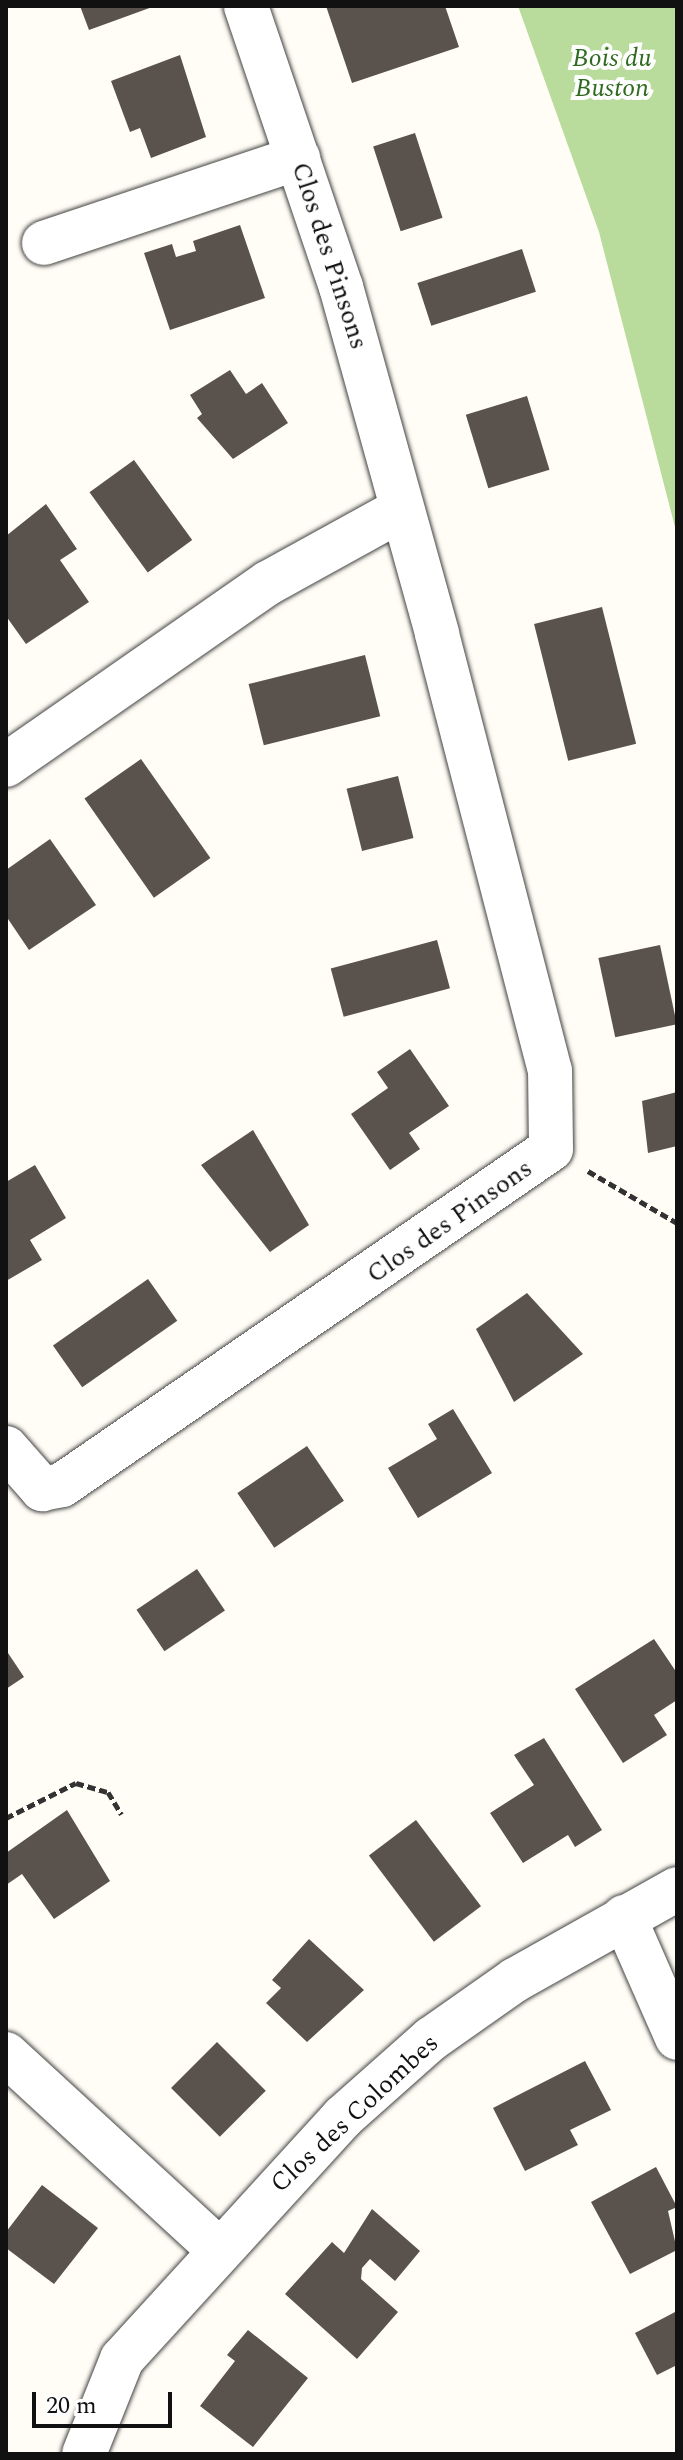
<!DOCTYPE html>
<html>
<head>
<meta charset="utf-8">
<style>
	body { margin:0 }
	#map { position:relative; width:683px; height:2460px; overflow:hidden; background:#fffdf5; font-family:Spectral,serif }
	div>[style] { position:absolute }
	.forest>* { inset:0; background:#b9dc9c }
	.building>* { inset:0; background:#5a524d; transform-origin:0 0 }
	.path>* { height:5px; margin-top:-2.5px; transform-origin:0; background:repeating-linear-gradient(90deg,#333 0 8px,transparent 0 12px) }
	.roads { filter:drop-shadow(0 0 2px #444) drop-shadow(0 0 2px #444) }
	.minor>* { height:44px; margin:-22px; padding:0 22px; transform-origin:22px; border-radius:22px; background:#fff }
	span { translate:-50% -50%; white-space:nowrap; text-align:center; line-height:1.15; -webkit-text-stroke:8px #fff; paint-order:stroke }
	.park-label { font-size:26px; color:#2f6b1f; font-style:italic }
	.street-label { font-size:26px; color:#111 }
	.frame { position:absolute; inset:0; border:8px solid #111; pointer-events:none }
	.scale { position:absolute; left:32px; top:2392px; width:140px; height:36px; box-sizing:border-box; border:4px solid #111; border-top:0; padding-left:10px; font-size:24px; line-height:28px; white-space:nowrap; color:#111; -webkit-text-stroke:6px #fff; paint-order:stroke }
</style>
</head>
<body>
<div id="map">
	<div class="forest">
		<div style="clip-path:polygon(518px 6px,677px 6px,677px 535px,599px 232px)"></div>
	</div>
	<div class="building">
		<div style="clip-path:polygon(80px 6px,155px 6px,89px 30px)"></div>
		<div style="clip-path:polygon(326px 6px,445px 6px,459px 47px,352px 83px)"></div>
		<div style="clip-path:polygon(180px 55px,206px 137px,151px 158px,140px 128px,130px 132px,111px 81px)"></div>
		<div style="left:415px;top:133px;width:89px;height:44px;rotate:72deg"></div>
		<div style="clip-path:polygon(240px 225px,265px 298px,170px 330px,144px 253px,172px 244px,176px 257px,196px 251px,193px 241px)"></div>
		<div style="left:522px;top:249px;width:45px;height:110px;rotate:72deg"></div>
		<div style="clip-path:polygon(230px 370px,246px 394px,262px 383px,288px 423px,233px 459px,197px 418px,202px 414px,190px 395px)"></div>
		<div style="left:527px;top:396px;width:77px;height:64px;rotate:73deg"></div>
		<div style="left:134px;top:460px;width:99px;height:55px;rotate:54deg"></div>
		<div style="clip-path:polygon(46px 504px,77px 549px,60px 560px,89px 602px,26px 644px,6px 616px,6px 536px)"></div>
		<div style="left:602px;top:607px;width:141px;height:70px;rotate:76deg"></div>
		<div style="left:365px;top:655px;width:63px;height:120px;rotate:76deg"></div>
		<div style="left:141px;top:759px;width:121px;height:69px;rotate:55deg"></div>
		<div style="left:398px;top:776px;width:64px;height:53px;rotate:76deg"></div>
		<div style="clip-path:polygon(50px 839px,96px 905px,29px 950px,6px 916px,6px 870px)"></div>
		<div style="left:437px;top:940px;width:50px;height:110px;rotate:75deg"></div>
		<div style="left:660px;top:945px;width:81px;height:63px;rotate:78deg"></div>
		<div style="clip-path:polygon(410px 1049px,449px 1106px,409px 1133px,420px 1149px,390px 1170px,351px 1114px,388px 1088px,377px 1072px)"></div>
		<div style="clip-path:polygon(677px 1092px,677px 1146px,648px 1153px,642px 1101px)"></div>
		<div style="clip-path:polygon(253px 1130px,309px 1225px,270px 1252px,201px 1165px)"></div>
		<div style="clip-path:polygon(35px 1165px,66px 1218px,30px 1240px,42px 1260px,6px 1281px,6px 1182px)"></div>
		<div style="left:148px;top:1279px;width:51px;height:116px;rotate:55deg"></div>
		<div style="clip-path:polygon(527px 1293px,583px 1354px,514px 1402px,476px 1329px)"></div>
		<div style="clip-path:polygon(453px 1409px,492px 1473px,418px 1518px,388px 1468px,437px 1439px,428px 1424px)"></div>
		<div style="left:307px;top:1446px;width:66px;height:84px;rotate:56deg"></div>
		<div style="left:197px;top:1569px;width:50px;height:73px;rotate:56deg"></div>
		<div style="clip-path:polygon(654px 1639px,677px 1673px,677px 1700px,654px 1715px,667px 1735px,623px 1763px,575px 1689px)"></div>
		<div style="clip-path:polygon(6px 1650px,24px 1677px,6px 1689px)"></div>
		<div style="clip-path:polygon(544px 1738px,602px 1830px,575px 1847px,568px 1835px,523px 1863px,490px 1813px,534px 1785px,514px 1755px)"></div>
		<div style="clip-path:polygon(67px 1810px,110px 1881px,54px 1919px,22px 1874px,6px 1885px,6px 1853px)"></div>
		<div style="left:416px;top:1820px;width:108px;height:59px;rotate:53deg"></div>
		<div style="clip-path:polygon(309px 1939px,364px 1990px,307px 2042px,266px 2003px,281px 1988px,272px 1980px)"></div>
		<div style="left:217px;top:2042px;width:69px;height:65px;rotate:45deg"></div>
		<div style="clip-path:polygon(585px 2061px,611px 2110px,570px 2130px,578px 2145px,525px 2171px,493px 2108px)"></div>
		<div style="clip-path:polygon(656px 2167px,677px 2207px,668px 2211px,677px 2250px,630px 2274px,591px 2202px)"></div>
		<div style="clip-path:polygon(42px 2185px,98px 2228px,54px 2284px,6px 2248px,6px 2232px)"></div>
		<div style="clip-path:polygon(372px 2209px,420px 2251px,395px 2281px,370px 2259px,362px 2268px,361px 2279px,398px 2312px,357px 2359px,285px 2294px,332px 2242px,344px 2253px)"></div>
		<div style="clip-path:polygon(677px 2311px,677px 2365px,657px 2375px,635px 2333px)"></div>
		<div style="clip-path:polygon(248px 2330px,308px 2378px,253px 2447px,200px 2406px,235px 2361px,227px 2355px)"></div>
	</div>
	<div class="path">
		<div style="left:588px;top:1171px;width:103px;rotate:30.3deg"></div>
		<div style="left:6px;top:1818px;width:78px;rotate:-26.6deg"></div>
		<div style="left:76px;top:1783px;width:33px;rotate:16deg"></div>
		<div style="left:108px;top:1792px;width:26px;rotate:59deg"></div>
	</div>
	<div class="roads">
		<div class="minor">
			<div style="left:44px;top:243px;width:268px;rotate:-18.5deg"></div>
			<div style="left:6px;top:765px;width:319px;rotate:-34.8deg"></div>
			<div style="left:268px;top:583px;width:151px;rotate:-28.9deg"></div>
			<div style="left:6px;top:1448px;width:55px;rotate:48.7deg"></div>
			<div style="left:42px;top:1489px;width:20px;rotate:-11deg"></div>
			<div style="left:62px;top:1485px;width:593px;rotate:-34.49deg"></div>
			<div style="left:551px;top:1149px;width:78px;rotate:-90.7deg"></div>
			<div style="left:550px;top:1071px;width:452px;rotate:-104.5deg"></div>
			<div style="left:437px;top:633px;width:359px;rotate:-105.5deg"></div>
			<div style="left:341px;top:287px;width:297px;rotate:-108.7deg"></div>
			<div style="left:624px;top:1917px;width:132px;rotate:66.3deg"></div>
			<div style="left:6px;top:2054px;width:288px;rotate:42.6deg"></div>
			<div style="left:84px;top:2454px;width:102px;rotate:-68.2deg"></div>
			<div style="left:122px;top:2359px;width:328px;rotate:-47.6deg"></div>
			<div style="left:343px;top:2117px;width:118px;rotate:-41.6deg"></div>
			<div style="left:431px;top:2039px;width:103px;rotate:-35.1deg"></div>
			<div style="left:515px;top:1980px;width:186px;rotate:-29.3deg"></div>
		</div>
	</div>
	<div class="park-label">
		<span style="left:612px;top:74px">Bois du<br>Buston</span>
	</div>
	<div class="street-label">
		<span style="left:329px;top:256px;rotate:72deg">Clos des Pinsons</span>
		<span style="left:450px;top:1222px;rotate:-35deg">Clos des Pinsons</span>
		<span style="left:355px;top:2114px;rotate:-43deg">Clos des Colombes</span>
	</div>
	<div class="frame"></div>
	<div class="scale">20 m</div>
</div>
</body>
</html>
